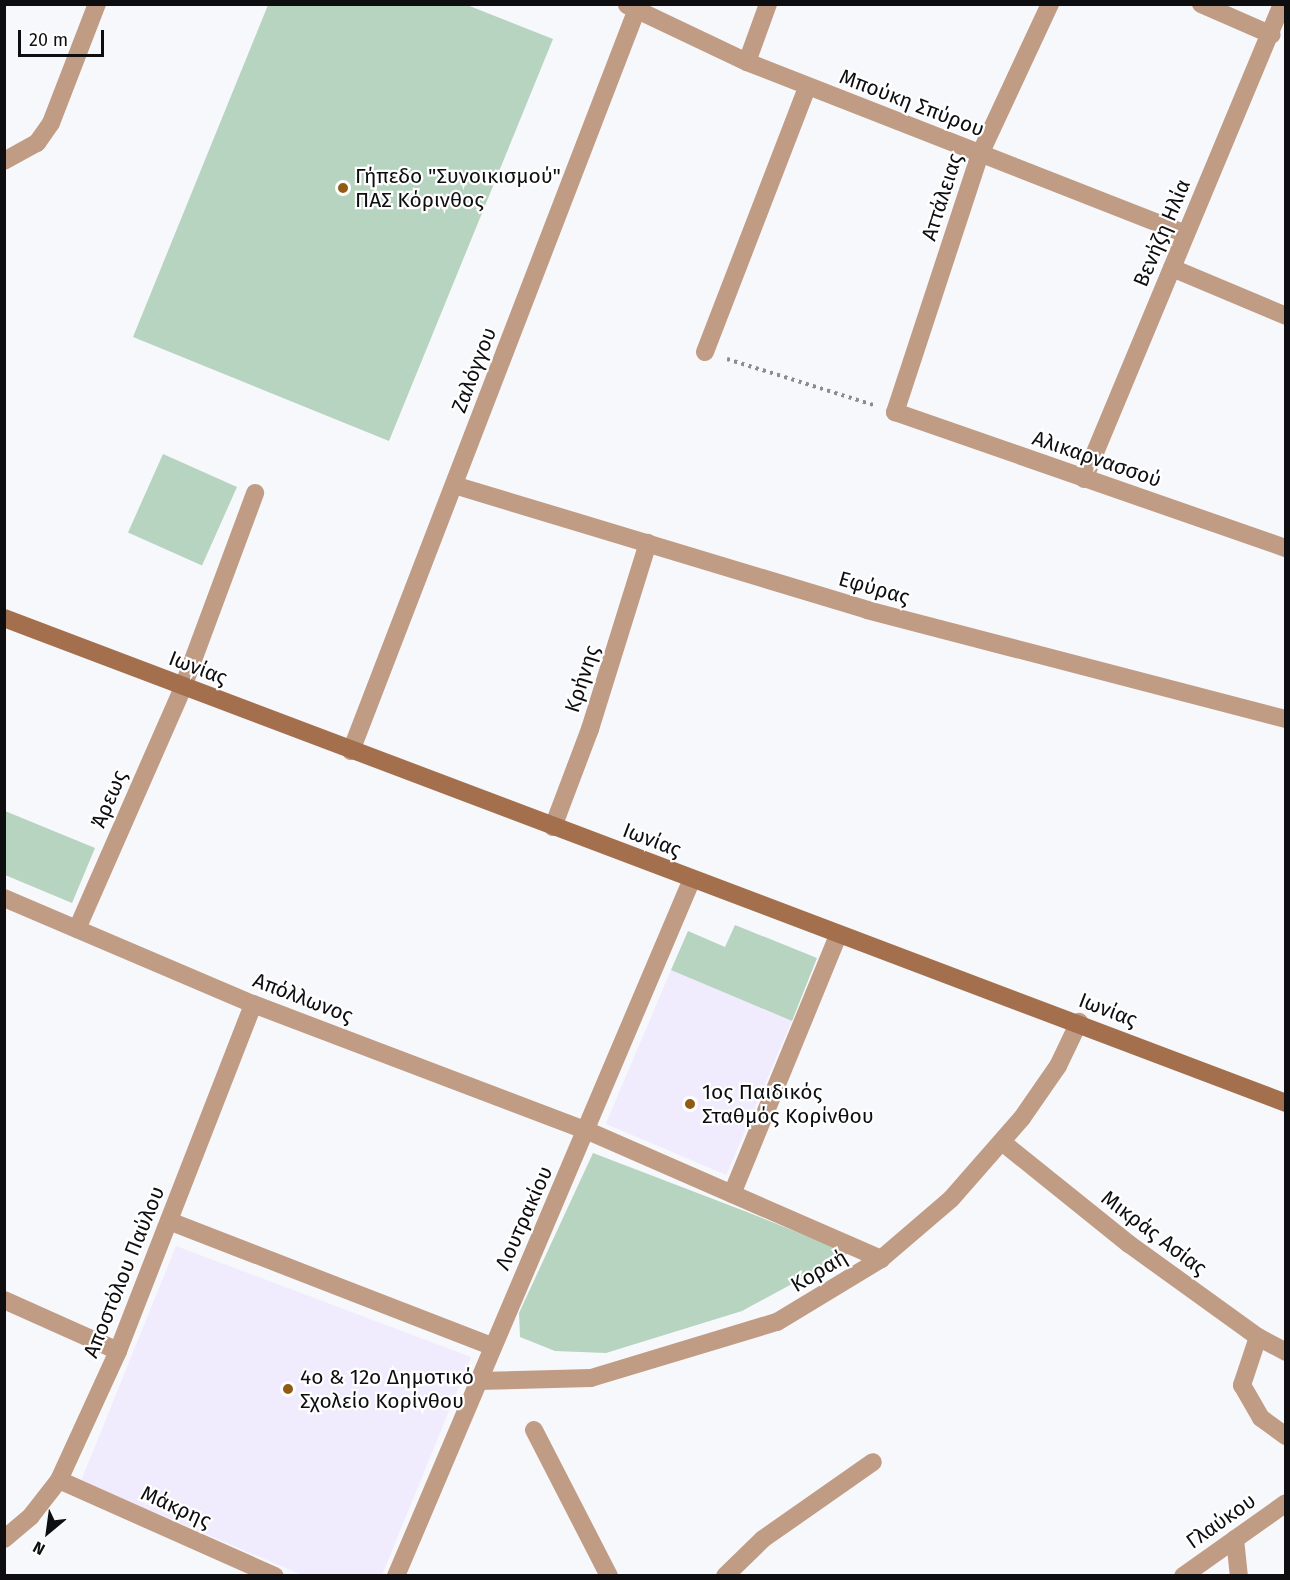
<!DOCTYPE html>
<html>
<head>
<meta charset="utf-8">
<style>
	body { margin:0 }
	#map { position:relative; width:1290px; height:1580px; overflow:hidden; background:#f7f8fc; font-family:"Fira Sans",sans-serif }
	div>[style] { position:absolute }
	.education>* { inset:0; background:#f0ebfd; transform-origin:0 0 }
	.green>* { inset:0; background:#b6d4bf; transform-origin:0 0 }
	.path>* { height:4px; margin-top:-2px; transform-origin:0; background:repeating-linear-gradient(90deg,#8c8c90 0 3px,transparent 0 7.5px) }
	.street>* { height:18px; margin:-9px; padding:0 9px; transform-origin:9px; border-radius:9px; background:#c19c85 }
	.secondary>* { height:18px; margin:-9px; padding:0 9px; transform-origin:9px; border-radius:9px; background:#a46f4d }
	.dots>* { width:16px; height:16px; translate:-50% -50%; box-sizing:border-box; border:3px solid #fff; border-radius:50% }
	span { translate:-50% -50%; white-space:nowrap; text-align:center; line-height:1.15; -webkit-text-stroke:4.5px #fff; paint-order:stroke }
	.street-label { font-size:21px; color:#0e0e10 }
	.poi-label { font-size:21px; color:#0e0e10 }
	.left { translate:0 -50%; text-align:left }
	.frame { position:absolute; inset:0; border:6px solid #0e0e10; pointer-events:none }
	.north { position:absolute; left:18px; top:1502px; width:60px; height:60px; -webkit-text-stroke:4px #fff; paint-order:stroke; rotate:209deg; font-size:16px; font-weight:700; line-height:24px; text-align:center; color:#0e0e10 }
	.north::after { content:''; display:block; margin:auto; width:21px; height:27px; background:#0e0e10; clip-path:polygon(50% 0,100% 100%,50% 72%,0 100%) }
	.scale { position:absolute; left:18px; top:30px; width:86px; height:27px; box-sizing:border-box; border:3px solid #0e0e10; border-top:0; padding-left:8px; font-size:18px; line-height:21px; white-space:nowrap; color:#0e0e10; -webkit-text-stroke:4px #fff; paint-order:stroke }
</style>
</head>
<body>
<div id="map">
	<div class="education">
		<div style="left:671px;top:970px;width:131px;height:167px;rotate:23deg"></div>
		<div style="clip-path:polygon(176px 1246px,471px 1357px,382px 1575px,302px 1575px,81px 1481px)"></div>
	</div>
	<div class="green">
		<div style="clip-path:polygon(268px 5px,467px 5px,553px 39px,389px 441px,133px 337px)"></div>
		<div style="left:163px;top:454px;width:81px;height:86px;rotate:24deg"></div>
		<div style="clip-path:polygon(5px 811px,95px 848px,72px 903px,5px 875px)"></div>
		<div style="clip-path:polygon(735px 925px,817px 958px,792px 1021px,671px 970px,688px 931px,725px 947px)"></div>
		<div style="clip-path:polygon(593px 1153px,747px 1212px,849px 1253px,742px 1311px,606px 1353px,555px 1351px,520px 1337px,519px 1313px)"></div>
	</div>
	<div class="path">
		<div style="left:727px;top:359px;width:154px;rotate:17.4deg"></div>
	</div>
	<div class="street">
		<div style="left:1050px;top:4px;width:166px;rotate:115deg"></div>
		<div style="left:980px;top:154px;width:272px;rotate:108.2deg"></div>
		<div style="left:895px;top:412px;width:414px;rotate:19.2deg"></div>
		<div style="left:1201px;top:4px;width:77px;rotate:23.6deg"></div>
		<div style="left:627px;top:5px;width:133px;rotate:25.4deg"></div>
		<div style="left:747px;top:62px;width:471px;rotate:21.4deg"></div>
		<div style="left:747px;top:62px;width:62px;rotate:-70.1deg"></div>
		<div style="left:4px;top:161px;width:38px;rotate:-29deg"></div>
		<div style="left:37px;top:143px;width:24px;rotate:-55deg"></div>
		<div style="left:51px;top:123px;width:128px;rotate:-68.9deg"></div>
		<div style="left:1172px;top:268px;width:124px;rotate:22.8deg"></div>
		<div style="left:705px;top:352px;width:284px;rotate:-68.9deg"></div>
		<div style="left:1084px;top:479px;width:515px;rotate:-67.37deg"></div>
		<div style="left:454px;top:485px;width:432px;rotate:16.8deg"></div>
		<div style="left:867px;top:610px;width:433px;rotate:14.6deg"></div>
		<div style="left:351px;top:751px;width:801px;rotate:-68.92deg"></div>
		<div style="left:553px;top:827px;width:105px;rotate:-69.3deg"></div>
		<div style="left:590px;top:729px;width:195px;rotate:-72.7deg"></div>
		<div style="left:4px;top:898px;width:271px;rotate:23.1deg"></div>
		<div style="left:253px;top:1004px;width:358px;rotate:20.8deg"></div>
		<div style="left:588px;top:1131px;width:320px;rotate:23.6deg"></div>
		<div style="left:77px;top:929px;width:264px;rotate:-66.3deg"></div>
		<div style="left:183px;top:687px;width:207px;rotate:-69.6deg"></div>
		<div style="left:1002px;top:1142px;width:163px;rotate:38.8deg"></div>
		<div style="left:1129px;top:1244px;width:159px;rotate:35.8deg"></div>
		<div style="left:1258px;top:1337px;width:32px;rotate:28deg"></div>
		<div style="left:732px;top:1194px;width:280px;rotate:-67.7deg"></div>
		<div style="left:169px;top:1221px;width:345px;rotate:21.2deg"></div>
		<div style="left:4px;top:1300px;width:125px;rotate:24.1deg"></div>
		<div style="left:1258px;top:1337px;width:51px;rotate:108.4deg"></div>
		<div style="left:1242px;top:1385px;width:38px;rotate:60deg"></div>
		<div style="left:1261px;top:1418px;width:31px;rotate:36deg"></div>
		<div style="left:477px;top:1381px;width:114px;rotate:-1.5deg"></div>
		<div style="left:591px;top:1378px;width:194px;rotate:-16.8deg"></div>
		<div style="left:777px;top:1322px;width:122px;rotate:-31.2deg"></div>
		<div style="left:881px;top:1259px;width:92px;rotate:-40.6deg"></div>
		<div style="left:951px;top:1199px;width:108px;rotate:-48.8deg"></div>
		<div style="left:1022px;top:1118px;width:63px;rotate:-55.3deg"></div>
		<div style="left:1058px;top:1066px;width:49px;rotate:-64.5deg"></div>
		<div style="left:534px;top:1430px;width:164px;rotate:62.8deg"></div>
		<div style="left:59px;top:1480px;width:236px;rotate:24deg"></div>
		<div style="left:4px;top:1539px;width:35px;rotate:-40deg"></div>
		<div style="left:31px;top:1516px;width:46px;rotate:-52.1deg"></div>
		<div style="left:59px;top:1480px;width:142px;rotate:-65.4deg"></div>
		<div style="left:118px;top:1351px;width:372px;rotate:-68.7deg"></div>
		<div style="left:1235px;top:1539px;width:37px;rotate:84deg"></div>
		<div style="left:396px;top:1576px;width:757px;rotate:-66.99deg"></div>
		<div style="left:725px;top:1576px;width:53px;rotate:-44.2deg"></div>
		<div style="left:763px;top:1539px;width:134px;rotate:-35deg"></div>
		<div style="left:1183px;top:1576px;width:126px;rotate:-35.3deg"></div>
	</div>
	<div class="secondary">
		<div style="left:4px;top:618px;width:1371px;rotate:20.72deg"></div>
	</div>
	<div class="dots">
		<div style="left:343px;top:188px;background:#925b13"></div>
		<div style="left:690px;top:1104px;background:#925b13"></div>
		<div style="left:288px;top:1389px;background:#925b13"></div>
	</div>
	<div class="street-label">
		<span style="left:912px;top:103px;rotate:21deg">Μπούκη Σπύρου</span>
		<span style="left:942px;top:197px;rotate:-72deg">Αττάλειας</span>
		<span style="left:1162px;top:233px;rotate:-67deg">Βενήζη Ηλία</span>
		<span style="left:474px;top:370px;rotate:-69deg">Ζαλόγγου</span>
		<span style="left:1097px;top:459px;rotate:19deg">Αλικαρνασσού</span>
		<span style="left:874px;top:588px;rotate:16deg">Εφύρας</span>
		<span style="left:198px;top:668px;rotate:21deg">Ιωνίας</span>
		<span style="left:582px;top:679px;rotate:-72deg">Κρήνης</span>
		<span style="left:109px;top:799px;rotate:-67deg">Άρεως</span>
		<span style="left:652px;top:840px;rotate:21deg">Ιωνίας</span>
		<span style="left:303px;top:998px;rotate:21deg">Απόλλωνος</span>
		<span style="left:1108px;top:1010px;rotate:21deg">Ιωνίας</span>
		<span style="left:524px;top:1218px;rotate:-66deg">Λουτρακίου</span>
		<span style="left:1154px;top:1233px;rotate:37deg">Μικράς Ασίας</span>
		<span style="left:819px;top:1271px;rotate:-31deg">Κοραή</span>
		<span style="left:124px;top:1272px;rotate:-68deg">Αποστόλου Παύλου</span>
		<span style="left:176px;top:1507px;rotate:24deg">Μάκρης</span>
		<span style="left:1221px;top:1521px;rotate:-35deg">Γλαύκου</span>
	</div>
	<div class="poi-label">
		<span class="left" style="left:355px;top:188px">Γήπεδο "Συνοικισμού"<br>ΠΑΣ Κόρινθος</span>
		<span class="left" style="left:702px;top:1104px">1ος Παιδικός<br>Σταθμός Κορίνθου</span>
		<span class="left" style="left:300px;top:1389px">4ο &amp; 12ο Δημοτικό<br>Σχολείο Κορίνθου</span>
	</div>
	<div class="frame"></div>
	<div class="north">N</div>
	<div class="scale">20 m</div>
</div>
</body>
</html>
